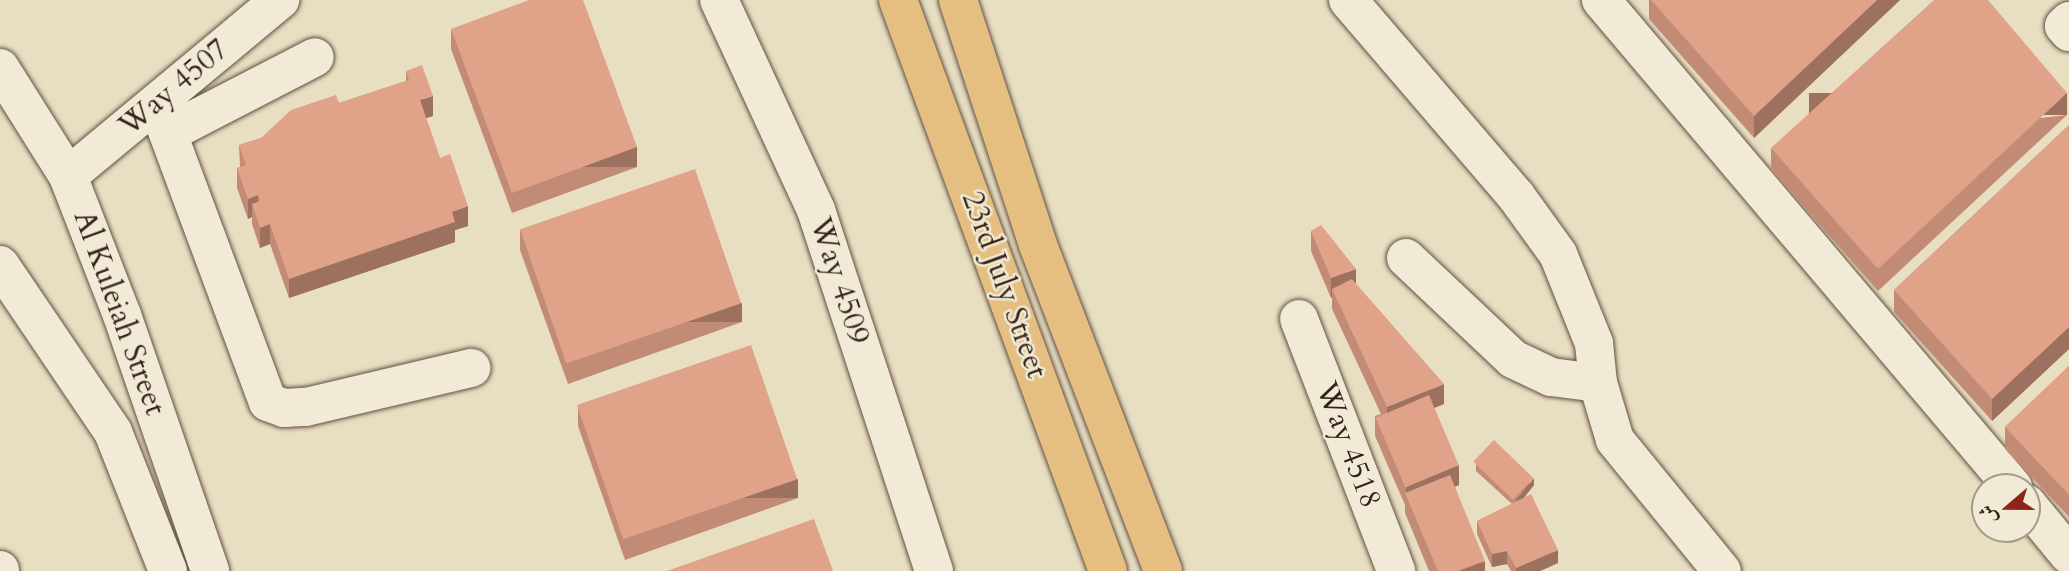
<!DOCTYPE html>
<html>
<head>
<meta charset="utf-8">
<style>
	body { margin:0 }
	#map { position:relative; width:2069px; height:571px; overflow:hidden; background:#e8dec2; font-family:Cardo,Amiri,serif }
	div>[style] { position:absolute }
	.roads { filter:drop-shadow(0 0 2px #625041) drop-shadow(0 0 2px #625041) }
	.minor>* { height:38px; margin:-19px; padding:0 19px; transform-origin:19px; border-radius:19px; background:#f0ead7 }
	.major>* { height:38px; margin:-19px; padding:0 19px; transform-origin:19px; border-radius:19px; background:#e4bf81 }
	.wall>* { inset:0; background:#c18b76 }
	.shaded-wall>* { inset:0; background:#9d7160; transform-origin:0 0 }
	.building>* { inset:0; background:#e0a289; transform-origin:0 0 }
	span { translate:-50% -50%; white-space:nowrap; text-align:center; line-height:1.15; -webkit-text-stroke:5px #f0ead7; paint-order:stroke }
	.street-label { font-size:30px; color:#362116 }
	.north { position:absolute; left:1971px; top:473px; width:70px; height:70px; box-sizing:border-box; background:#f0ead7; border:2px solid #a69a8a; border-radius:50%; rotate:250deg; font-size:19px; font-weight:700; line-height:28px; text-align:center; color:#362116 }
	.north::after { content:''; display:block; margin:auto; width:24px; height:32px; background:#8f2418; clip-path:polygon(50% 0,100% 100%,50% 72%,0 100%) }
</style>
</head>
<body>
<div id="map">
	<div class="roads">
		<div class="minor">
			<div style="left:719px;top:0;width:231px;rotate:65.2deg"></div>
			<div style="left:816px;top:210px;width:380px;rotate:71.9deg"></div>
			<div style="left:1348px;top:0;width:258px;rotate:49.4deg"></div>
			<div style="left:1516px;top:196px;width:72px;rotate:54.1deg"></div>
			<div style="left:1558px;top:254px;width:96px;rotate:68deg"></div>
			<div style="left:1594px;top:343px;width:40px;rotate:84.3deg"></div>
			<div style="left:1598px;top:383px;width:59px;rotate:73.4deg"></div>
			<div style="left:1615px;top:440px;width:169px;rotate:50.8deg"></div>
			<div style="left:1601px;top:0;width:638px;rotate:49.77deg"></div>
			<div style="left:2069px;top:21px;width:7px;rotate:135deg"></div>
			<div style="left:2064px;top:26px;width:8px;rotate:50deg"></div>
			<div style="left:0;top:68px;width:128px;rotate:57.8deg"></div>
			<div style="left:68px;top:176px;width:149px;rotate:68.8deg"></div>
			<div style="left:122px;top:315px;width:271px;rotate:71deg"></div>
			<div style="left:157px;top:104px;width:318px;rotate:69.6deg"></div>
			<div style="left:268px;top:402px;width:17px;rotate:21deg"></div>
			<div style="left:284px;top:408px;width:22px;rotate:-3deg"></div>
			<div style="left:306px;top:407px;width:170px;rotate:-13.3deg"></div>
			<div style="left:168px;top:133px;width:165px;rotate:-27.3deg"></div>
			<div style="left:68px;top:176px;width:276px;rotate:-39.7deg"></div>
			<div style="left:1406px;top:258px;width:147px;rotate:43.3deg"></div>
			<div style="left:1513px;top:359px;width:42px;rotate:25.3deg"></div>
			<div style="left:1551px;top:377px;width:47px;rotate:7.3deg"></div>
			<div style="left:0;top:265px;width:202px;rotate:55.9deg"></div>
			<div style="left:113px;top:432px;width:149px;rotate:68.4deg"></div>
			<div style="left:1299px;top:319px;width:270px;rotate:68.9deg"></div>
			<div style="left:2027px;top:504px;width:66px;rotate:50.5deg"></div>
			<div style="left:0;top:570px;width:1px;rotate:90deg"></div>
		</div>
		<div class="major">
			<div style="left:898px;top:0;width:608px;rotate:69.81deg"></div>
			<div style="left:958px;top:0;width:258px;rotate:71.9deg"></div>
			<div style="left:1038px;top:245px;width:349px;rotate:69deg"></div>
		</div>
	</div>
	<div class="wall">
		<div style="clip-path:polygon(1649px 0,1900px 0,1754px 138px,1649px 19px)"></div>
		<div style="clip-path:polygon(451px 29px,637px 167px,512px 213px,451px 49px)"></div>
		<div style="clip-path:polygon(406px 71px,433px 116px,426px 118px,440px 158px,468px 226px,455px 230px,455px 242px,289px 298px,270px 244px,260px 248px,252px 224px,252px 217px,248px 219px,237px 188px,237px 168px,240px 167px,239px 145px,261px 138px,339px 103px,406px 81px)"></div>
		<div style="clip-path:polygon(2067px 115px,1878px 291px,1771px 170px,1771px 148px)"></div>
		<div style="clip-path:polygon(2069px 125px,2069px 349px,1992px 421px,1894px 312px,1894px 290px)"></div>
		<div style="clip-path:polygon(520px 230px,742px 322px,568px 384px,520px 250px)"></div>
		<div style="clip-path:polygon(1311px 231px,1356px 285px,1444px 404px,1434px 408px,1459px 485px,1455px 487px,1485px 571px,1429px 571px,1405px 513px,1405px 505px,1375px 436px,1375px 416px,1381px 414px,1332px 309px,1332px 297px,1331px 298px,1311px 251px)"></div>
		<div style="clip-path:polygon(2069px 366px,2069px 517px,2005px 449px,2005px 427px)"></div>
		<div style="clip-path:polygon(578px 407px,798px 498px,625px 560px,578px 426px)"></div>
		<div style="clip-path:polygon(1476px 464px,1534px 485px,1523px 498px,1558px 563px,1540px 571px,1511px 571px,1507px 564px,1492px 567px,1477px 534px,1477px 521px,1512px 504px,1476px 471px)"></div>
	</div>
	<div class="shaded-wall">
		<div style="clip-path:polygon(1877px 0,1900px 0,1754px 138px,1754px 116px)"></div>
		<div style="left:2067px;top:93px;width:22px;height:258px;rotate:90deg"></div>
		<div style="clip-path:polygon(433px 96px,433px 116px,420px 120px,420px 100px)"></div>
		<div style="left:637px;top:147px;width:20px;height:133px;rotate:90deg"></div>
		<div style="clip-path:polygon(258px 195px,258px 215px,252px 204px,252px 217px,248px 219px,248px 199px)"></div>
		<div style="clip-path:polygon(468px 206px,468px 226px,455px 230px,455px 242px,289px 298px,289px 279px,452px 212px)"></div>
		<div style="clip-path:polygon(270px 224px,270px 244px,260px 248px,260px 228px)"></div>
		<div style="clip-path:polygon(1356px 269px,1356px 289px,1332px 289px,1332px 297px,1331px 298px,1331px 278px)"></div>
		<div style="left:742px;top:303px;width:19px;height:184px;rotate:90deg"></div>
		<div style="clip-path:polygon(2069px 327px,2069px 349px,1992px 421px,1992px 399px)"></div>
		<div style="clip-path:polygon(1444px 384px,1444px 404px,1387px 427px,1387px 407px)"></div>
		<div style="clip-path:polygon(1459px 465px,1459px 485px,1410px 505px,1406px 494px,1406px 487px)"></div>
		<div style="clip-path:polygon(1534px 478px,1534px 485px,1516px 508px,1516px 500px)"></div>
		<div style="left:798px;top:479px;width:19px;height:183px;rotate:90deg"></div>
		<div style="clip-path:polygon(1558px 550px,1558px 563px,1540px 571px,1516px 571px,1516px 568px)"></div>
		<div style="clip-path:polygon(1507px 551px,1507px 564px,1492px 567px,1492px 554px)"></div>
		<div style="clip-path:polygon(1485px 561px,1485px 571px,1458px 571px)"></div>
	</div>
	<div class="building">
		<div style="clip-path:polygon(529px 0,583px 0,637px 147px,512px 193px,451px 29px)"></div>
		<div style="clip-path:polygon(1651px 0,1877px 0,1754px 116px)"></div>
		<div style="clip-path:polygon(1934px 0,1988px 0,2067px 93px,1878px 269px,1771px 148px)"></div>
		<div style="clip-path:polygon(422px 65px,433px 96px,420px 100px,440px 158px,450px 154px,468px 206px,452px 212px,455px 222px,289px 279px,270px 224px,260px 228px,252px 204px,260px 201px,258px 195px,248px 199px,237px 168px,246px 165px,239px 145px,261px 138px,291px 110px,336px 95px,339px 103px,409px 80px,406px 71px)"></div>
		<div style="clip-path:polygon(2069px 125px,2069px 327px,1992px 399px,1894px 290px)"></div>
		<div style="left:695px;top:169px;width:142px;height:185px;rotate:71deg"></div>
		<div style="clip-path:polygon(1321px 225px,1356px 269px,1331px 278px,1311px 231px)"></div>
		<div style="clip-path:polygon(1352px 279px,1444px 384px,1387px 407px,1332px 289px)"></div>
		<div style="left:751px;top:345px;width:142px;height:184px;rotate:71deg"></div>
		<div style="clip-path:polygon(2069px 366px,2069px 495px,2005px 427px)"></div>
		<div style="left:1429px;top:395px;width:76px;height:58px;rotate:67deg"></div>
		<div style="left:1494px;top:440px;width:55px;height:30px;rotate:44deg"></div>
		<div style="clip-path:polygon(1450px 475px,1485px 561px,1458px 571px,1438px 571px,1405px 493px)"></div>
		<div style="clip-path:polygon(1531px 494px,1558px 550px,1516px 568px,1507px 551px,1492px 554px,1477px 521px)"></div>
		<div style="clip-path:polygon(814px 519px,833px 571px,667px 571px)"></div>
	</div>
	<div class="street-label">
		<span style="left:174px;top:88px;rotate:-40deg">Way 4507</span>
		<span style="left:839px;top:281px;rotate:72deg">Way 4509</span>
		<span style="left:1004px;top:285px;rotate:70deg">23rd July Street</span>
		<span style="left:119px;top:313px;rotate:70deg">Al Kuleiah Street</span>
		<span style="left:1348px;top:445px;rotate:69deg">Way 4518</span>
	</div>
	<div class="north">ش</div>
</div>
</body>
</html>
